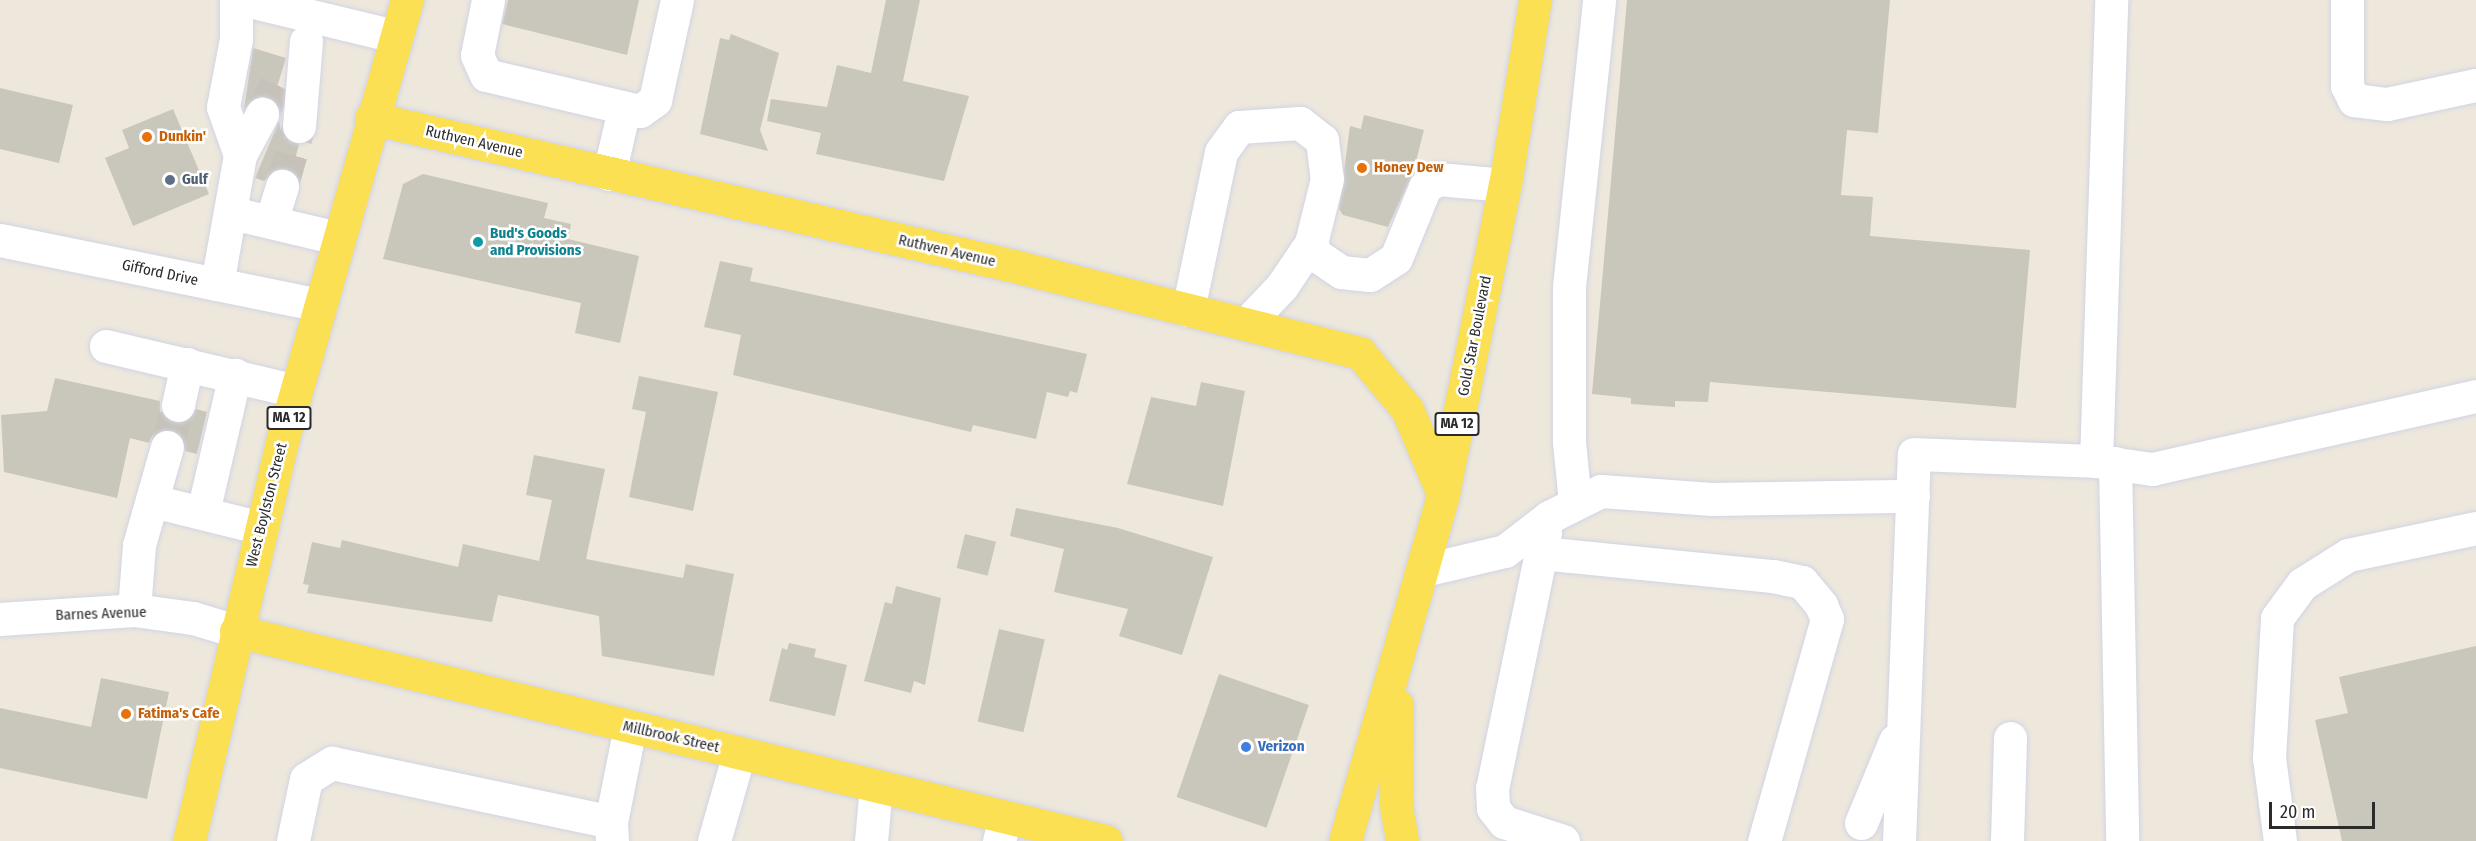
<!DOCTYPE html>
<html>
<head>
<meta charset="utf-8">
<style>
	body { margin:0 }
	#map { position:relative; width:2476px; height:841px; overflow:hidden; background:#eee8dc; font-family:"Fira Sans Condensed",sans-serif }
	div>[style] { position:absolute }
	.building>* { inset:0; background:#c9c6bb; transform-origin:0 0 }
	.minor-tunnel>* { height:33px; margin-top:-16.5px; transform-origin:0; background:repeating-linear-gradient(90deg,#c7c2b9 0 33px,transparent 0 49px) }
	.roads { filter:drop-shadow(0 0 2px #d1d4e5) drop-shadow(0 0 2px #d1d4e5) }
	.minor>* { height:33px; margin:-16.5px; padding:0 16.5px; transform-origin:16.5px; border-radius:16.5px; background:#fff }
	.major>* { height:33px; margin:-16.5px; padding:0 16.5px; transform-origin:16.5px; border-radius:16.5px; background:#fce054 }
	.dots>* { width:16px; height:16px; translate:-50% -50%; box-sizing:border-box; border:3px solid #fff; border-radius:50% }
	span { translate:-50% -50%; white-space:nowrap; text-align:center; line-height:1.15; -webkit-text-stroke:5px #fff; paint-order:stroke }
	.shield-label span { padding:2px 4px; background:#fff; border:2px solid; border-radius:4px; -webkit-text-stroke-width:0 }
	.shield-label { font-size:14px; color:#2b2b2b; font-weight:700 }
	.food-label { font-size:15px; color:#c56008; font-weight:700 }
	.left { translate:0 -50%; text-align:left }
	.street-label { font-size:15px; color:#2b2b2b }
	.service-label { font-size:15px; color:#4e5e75; font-weight:700 }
	.culture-label { font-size:15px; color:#0d838f; font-weight:700 }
	.shop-label { font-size:15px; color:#366cbe; font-weight:700 }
	.scale { position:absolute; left:2269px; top:802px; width:106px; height:27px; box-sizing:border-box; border:3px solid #2b2b2b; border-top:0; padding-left:8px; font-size:18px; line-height:21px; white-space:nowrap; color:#2b2b2b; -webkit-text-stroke:4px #fff; paint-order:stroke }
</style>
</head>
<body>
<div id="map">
	<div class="building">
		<div style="clip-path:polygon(508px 0,639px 0,627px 55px,502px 24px)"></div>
		<div style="clip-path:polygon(886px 0,920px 0,903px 81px,969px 96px,944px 181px,816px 154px,821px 133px,767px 121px,771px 99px,827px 107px,837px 65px,871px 73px)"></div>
		<div style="clip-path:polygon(1627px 0,1890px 0,1878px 133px,1847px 130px,1841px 195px,1873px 197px,1870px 236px,2030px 250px,2016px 408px,1710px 382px,1708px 402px,1675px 401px,1675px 407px,1631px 404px,1631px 398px,1592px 394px)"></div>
		<div style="clip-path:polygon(731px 34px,779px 53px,760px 130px,768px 151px,700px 134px,720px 38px,729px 40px)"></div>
		<div style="clip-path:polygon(253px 48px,286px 58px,273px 100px,261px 95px,244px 109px)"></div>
		<div style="clip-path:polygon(0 88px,73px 105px,59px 163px,0 149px)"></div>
		<div style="clip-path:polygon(173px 109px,209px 194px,133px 226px,105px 158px,129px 148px,122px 130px)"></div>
		<div style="clip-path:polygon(1364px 115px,1424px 130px,1413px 173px,1388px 227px,1343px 215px,1339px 209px,1350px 126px,1361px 129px)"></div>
		<div style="clip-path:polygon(279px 121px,282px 135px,299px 144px,292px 171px,278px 168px,264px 181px,255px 178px)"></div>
		<div style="clip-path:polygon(423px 174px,548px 203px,544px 218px,571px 224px,568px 239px,639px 256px,620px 343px,575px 333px,581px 303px,383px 259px,403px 184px)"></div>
		<div style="clip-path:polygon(720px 261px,753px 268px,750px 281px,1087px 354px,1077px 393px,1070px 391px,1068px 397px,1047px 392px,1036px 439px,973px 425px,971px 432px,733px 375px,741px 335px,704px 327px)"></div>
		<div style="clip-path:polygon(639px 376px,718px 392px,693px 511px,629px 497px,646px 412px,632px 409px)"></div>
		<div style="clip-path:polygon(55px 378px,160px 401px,160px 411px,173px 423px,184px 423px,196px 409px,207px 412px,197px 454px,185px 451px,181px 434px,172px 429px,154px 433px,149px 443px,130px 438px,117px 498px,4px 472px,1px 415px,47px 411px)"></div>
		<div style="clip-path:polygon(1201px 382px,1245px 391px,1223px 506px,1127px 484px,1151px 397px,1196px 406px)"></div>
		<div style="clip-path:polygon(534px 455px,605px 469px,586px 559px,683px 578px,686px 564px,734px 574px,714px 676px,602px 656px,599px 616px,498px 595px,492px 622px,307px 593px,309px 585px,303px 584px,312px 542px,340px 548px,342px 540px,458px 567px,463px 544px,539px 561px,552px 500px,526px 495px)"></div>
		<div style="clip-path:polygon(1016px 508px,1118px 528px,1213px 557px,1182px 655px,1119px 636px,1128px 609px,1054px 592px,1064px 549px,1010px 536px)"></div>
		<div style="left:965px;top:534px;width:32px;height:35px;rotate:14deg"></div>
		<div style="clip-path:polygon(896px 586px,941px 598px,925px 685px,914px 681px,911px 693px,864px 681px,885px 602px,892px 604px)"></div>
		<div style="left:999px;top:629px;width:47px;height:95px;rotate:13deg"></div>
		<div style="clip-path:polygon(789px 643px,816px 649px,814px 657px,847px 665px,835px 716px,769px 701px,782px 648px,787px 650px)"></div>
		<div style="clip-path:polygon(2476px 646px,2476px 841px,2342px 841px,2315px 720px,2348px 713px,2339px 677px)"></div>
		<div style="left:1219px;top:674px;width:95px;height:130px;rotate:19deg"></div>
		<div style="clip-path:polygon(101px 678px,169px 692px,147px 799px,0 768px,0 708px,91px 727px)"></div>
	</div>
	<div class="minor-tunnel">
		<div style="left:262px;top:114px;width:44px;rotate:-64.6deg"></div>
		<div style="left:282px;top:186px;width:62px;rotate:-74.2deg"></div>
		<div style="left:167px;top:447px;width:43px;rotate:-75.3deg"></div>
	</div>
	<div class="roads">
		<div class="minor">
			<div style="left:245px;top:0;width:154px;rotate:13.5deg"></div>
			<div style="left:488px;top:0;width:56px;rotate:101.3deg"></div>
			<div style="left:477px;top:55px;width:22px;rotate:66deg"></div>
			<div style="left:486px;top:75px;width:158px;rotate:13.2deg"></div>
			<div style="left:640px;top:111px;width:19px;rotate:-36deg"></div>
			<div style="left:655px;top:100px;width:102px;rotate:-77.6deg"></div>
			<div style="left:2347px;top:0;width:86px;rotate:90deg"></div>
			<div style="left:2347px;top:86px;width:16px;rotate:63deg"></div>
			<div style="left:2354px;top:100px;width:33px;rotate:7deg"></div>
			<div style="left:2387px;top:104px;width:91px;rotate:-12.1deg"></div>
			<div style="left:299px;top:126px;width:85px;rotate:-85.3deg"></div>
			<div style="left:240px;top:155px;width:47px;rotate:-61.8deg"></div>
			<div style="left:609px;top:174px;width:67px;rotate:-77deg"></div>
			<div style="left:232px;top:213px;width:109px;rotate:13.3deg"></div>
			<div style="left:271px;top:222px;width:38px;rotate:-73deg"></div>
			<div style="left:0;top:240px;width:327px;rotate:11.5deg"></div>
			<div style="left:217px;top:284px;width:131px;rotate:-79.9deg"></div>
			<div style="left:240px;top:155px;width:51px;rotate:-109.5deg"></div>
			<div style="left:223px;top:107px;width:69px;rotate:-79.2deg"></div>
			<div style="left:236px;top:39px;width:39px;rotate:-90deg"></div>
			<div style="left:1188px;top:310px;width:161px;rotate:-78.2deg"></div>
			<div style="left:1221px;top:152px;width:31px;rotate:-54deg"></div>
			<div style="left:1239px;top:127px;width:61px;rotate:-3.8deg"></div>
			<div style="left:1300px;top:123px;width:28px;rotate:38deg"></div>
			<div style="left:1322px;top:140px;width:39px;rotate:83deg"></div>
			<div style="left:1327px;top:179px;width:66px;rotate:104deg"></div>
			<div style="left:1311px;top:243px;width:13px;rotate:67deg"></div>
			<div style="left:1316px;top:255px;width:30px;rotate:34deg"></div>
			<div style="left:1341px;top:272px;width:29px;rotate:6deg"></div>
			<div style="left:1370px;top:275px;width:31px;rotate:-33deg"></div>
			<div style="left:1396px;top:258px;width:77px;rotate:-67.8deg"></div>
			<div style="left:1425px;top:187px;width:15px;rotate:-32deg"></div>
			<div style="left:1438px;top:179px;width:67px;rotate:5.1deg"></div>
			<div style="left:1246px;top:324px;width:52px;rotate:-46.5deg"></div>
			<div style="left:1282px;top:286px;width:52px;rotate:-56deg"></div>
			<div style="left:106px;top:346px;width:195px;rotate:13.3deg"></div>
			<div style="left:178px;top:405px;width:42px;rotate:-77.6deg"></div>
			<div style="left:2096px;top:461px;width:57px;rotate:8.1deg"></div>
			<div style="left:2152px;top:469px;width:332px;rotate:-12.7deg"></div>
			<div style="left:2115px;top:463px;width:378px;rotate:88.9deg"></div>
			<div style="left:153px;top:501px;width:112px;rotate:13.9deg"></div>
			<div style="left:1575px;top:502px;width:60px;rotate:-95.7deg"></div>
			<div style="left:1569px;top:442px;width:155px;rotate:-90deg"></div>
			<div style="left:1569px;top:287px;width:289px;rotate:-84deg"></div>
			<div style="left:203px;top:512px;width:141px;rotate:-76.9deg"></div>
			<div style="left:1545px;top:533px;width:260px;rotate:101.7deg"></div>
			<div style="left:1492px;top:788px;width:20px;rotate:87deg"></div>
			<div style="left:1493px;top:808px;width:18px;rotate:52deg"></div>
			<div style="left:1504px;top:822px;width:62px;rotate:17.9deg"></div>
			<div style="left:1541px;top:553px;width:233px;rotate:5.7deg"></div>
			<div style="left:1773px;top:576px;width:30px;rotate:12deg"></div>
			<div style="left:1802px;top:582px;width:30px;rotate:50deg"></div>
			<div style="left:1821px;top:605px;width:15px;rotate:67deg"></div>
			<div style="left:1827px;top:619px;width:231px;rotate:105.8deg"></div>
			<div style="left:1424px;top:570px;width:83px;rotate:-13.2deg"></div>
			<div style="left:1505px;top:551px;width:56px;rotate:-37.7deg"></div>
			<div style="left:1549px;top:517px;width:58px;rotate:-26.6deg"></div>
			<div style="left:1601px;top:491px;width:111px;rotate:4.1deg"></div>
			<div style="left:1712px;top:499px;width:201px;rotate:-0.9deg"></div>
			<div style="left:134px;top:610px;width:65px;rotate:-85.6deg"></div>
			<div style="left:139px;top:545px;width:102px;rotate:-74.1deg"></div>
			<div style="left:0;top:619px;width:134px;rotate:-3.8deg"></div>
			<div style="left:134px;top:610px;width:60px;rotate:7.7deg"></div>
			<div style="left:193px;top:618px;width:45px;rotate:16.8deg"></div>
			<div style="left:1861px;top:823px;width:89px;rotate:-67.5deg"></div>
			<div style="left:293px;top:841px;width:63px;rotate:-78.2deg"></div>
			<div style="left:306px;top:779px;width:31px;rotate:-32deg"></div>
			<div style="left:332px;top:763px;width:285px;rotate:11.9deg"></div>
			<div style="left:612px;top:841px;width:19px;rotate:-93deg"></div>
			<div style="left:611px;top:822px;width:97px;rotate:-78.7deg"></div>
			<div style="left:714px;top:841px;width:91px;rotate:-74.1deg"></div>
			<div style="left:871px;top:841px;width:55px;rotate:-84.8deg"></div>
			<div style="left:999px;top:841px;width:25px;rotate:-76deg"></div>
			<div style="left:1899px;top:841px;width:387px;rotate:-87.8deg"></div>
			<div style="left:1914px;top:454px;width:182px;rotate:2.2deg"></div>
			<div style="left:2096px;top:461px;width:461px;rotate:-88.1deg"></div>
			<div style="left:2007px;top:841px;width:103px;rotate:-88.3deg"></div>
			<div style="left:2280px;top:841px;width:84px;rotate:-97.5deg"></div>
			<div style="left:2269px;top:758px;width:140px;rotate:-86.7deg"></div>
			<div style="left:2277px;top:618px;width:42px;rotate:-53.7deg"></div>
			<div style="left:2302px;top:584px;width:54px;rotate:-32.2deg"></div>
			<div style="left:2348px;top:555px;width:131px;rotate:-11.9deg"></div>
		</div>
		<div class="major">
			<div style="left:371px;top:118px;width:660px;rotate:12.96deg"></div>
			<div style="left:1014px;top:266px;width:357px;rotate:14.1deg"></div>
			<div style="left:1360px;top:353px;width:73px;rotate:50deg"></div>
			<div style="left:1407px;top:409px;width:92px;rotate:67deg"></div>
			<div style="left:236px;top:631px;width:895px;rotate:13.57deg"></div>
			<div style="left:1397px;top:705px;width:101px;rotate:90.6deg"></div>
			<div style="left:1396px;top:806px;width:36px;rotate:80deg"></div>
			<div style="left:189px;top:841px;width:414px;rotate:-76.9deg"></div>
			<div style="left:283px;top:438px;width:455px;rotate:-74.2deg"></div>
			<div style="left:1345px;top:841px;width:361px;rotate:-74.2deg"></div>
			<div style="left:1443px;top:494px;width:315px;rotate:-78.7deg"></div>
			<div style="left:1505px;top:185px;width:187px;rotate:-80.8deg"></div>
		</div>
	</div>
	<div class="dots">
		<div style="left:147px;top:137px;background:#e8710a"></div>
		<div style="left:1362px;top:168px;background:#e8710a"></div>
		<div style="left:170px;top:180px;background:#5c6f8a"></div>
		<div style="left:478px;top:242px;background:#0f9aa8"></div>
		<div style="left:126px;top:714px;background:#e8710a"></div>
		<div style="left:1246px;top:747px;background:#3f7fe0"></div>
	</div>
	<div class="shield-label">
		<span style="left:289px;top:418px">MA 12</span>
		<span style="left:1457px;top:424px">MA 12</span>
	</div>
	<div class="food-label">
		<span class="left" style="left:159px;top:137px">Dunkin'</span>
		<span class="left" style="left:1374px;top:168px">Honey Dew</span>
		<span class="left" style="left:138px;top:714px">Fatima's Cafe</span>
	</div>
	<div class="street-label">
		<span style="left:474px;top:142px;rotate:13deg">Ruthven Avenue</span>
		<span style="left:947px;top:251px;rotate:13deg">Ruthven Avenue</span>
		<span style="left:160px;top:273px;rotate:12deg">Gifford Drive</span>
		<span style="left:1475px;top:336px;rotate:-79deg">Gold Star Boulevard</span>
		<span style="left:267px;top:505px;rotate:-76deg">West Boylston Street</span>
		<span style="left:101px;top:614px;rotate:-2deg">Barnes Avenue</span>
		<span style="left:671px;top:737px;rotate:13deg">Millbrook Street</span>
	</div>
	<div class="service-label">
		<span class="left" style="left:182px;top:180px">Gulf</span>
	</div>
	<div class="culture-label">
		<span class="left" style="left:490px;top:242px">Bud's Goods<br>and Provisions</span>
	</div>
	<div class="shop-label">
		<span class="left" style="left:1258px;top:747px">Verizon</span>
	</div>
	<div class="scale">20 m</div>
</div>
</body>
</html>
